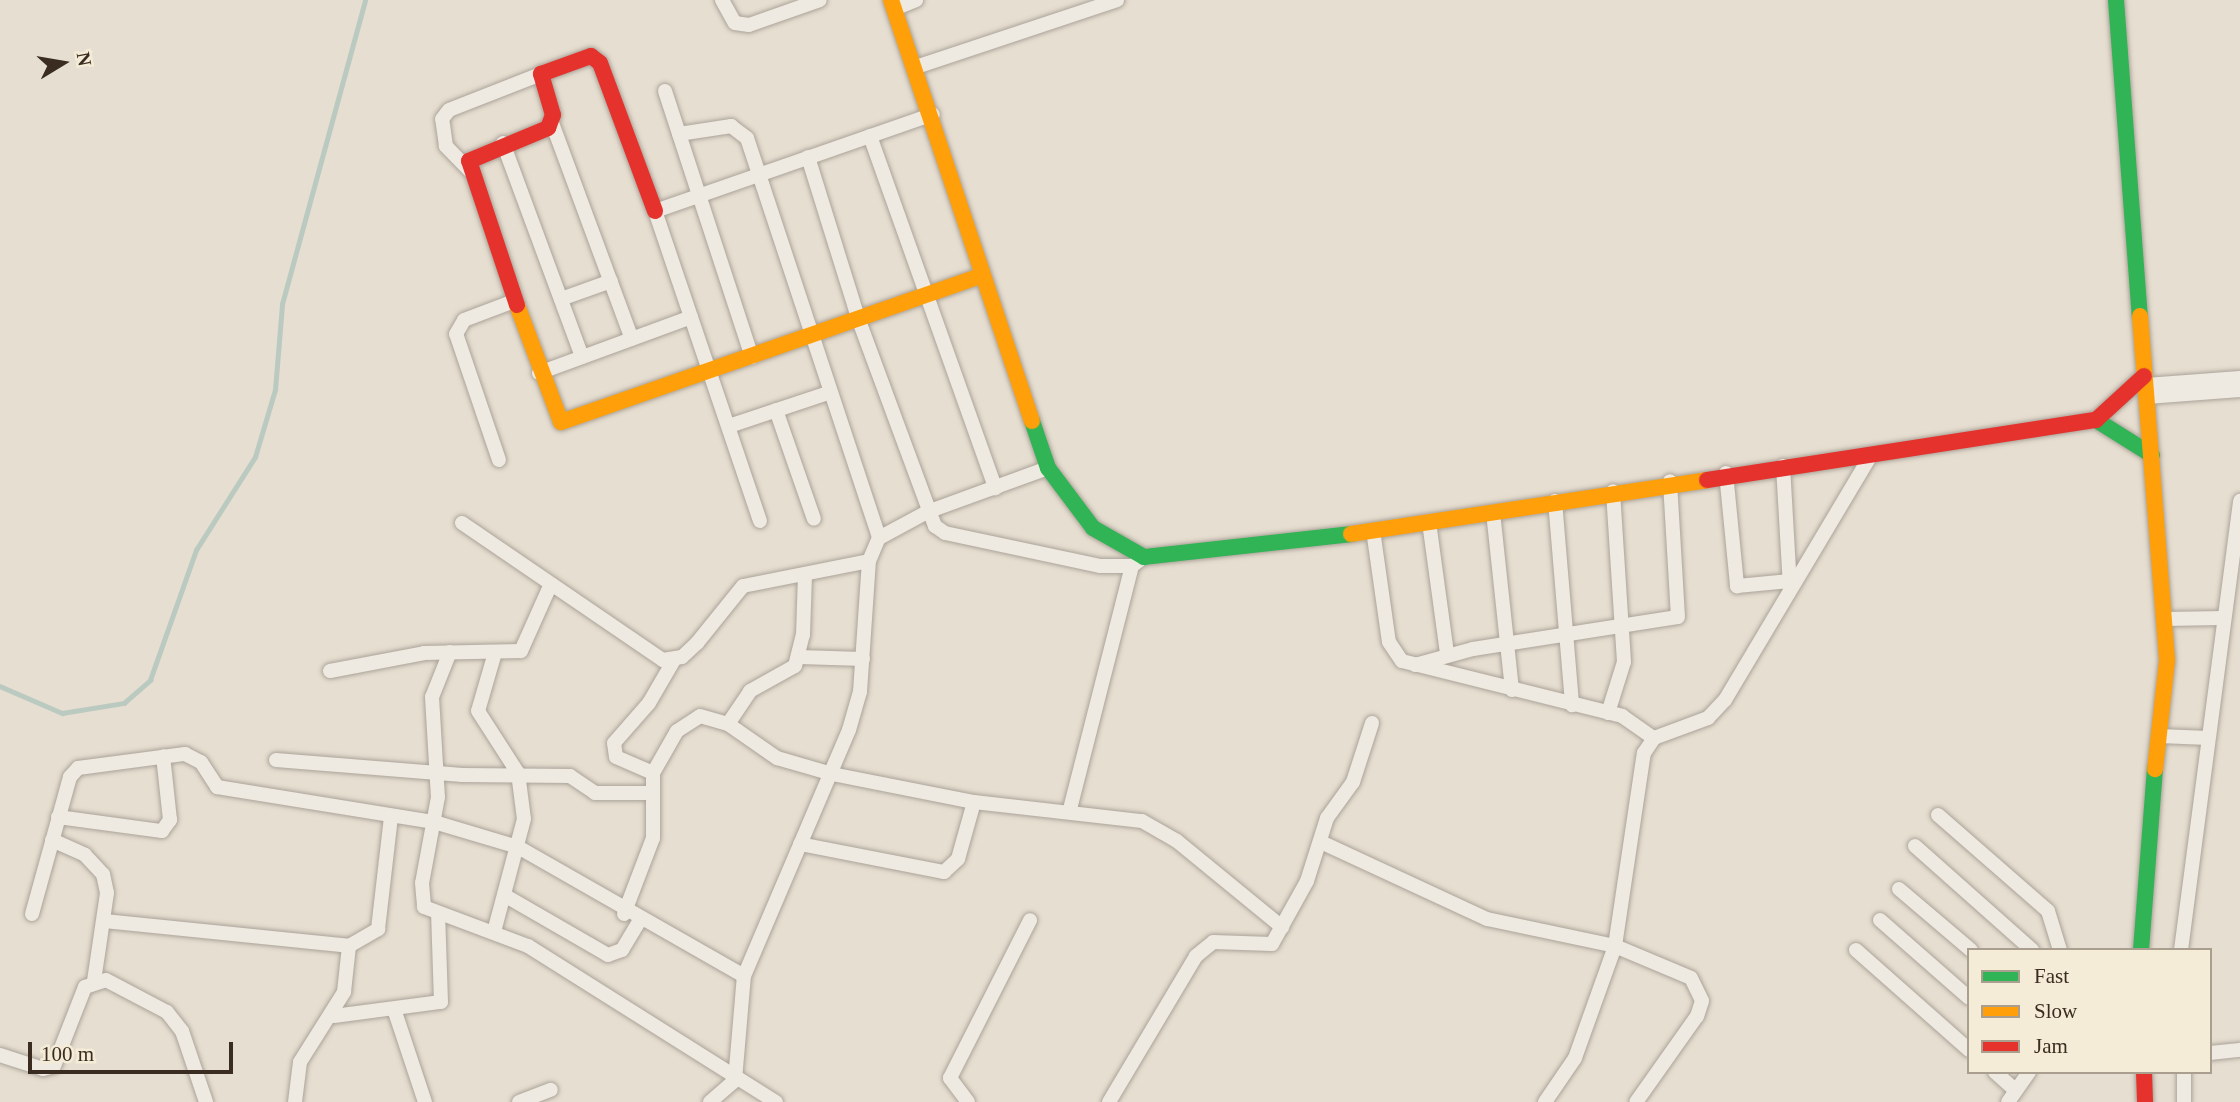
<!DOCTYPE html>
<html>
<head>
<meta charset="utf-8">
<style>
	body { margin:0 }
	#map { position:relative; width:2240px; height:1102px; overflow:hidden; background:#e6ded0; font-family:"Times New Roman",serif }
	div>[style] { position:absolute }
	.stream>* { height:4.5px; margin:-2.25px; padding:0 2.25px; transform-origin:2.25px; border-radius:2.25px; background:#bbcac1 }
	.roads { filter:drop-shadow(0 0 2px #aba399) drop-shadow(0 0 2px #aba399) }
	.street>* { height:14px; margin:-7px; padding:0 7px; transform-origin:7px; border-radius:7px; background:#eee9e1 }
	.fast>* { height:16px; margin:-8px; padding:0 8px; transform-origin:8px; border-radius:8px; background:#30b455 }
	.slow>* { height:16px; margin:-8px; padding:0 8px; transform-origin:8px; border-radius:8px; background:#ff9f0a }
	.jam>* { height:16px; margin:-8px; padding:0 8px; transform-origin:8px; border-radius:8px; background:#e5322d }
	span { translate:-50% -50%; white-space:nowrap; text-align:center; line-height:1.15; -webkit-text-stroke:7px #f5ecd7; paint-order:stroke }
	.legend { position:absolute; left:1967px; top:948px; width:245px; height:126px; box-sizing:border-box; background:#f5ecd7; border:2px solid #aa9f8e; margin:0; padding:9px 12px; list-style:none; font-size:21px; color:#3a2c20 }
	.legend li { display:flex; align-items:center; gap:14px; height:35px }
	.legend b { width:35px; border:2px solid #aa9f8e }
	.north { position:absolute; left:28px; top:28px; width:70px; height:70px; -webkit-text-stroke:5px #f5ecd7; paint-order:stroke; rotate:79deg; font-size:19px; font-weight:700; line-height:28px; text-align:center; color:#3a2c20 }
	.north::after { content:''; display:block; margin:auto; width:24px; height:32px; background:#3a2c20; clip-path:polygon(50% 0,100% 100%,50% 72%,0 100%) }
	.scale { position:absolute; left:28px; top:1042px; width:205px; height:32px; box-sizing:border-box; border:4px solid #3a2c20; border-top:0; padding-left:9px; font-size:21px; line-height:24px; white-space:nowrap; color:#3a2c20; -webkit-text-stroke:5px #f5ecd7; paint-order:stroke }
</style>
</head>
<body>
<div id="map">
	<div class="stream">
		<div style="left:0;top:686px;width:68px;rotate:23.5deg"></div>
		<div style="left:62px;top:713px;width:63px;rotate:-9.2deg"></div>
		<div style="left:124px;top:703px;width:35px;rotate:-41deg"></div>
		<div style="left:150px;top:680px;width:138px;rotate:-70.5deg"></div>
		<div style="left:196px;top:550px;width:110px;rotate:-57.6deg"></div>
		<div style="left:255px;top:457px;width:70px;rotate:-73.4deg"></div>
		<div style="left:275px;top:390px;width:86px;rotate:-85.3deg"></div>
		<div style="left:282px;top:304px;width:315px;rotate:-74.7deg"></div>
	</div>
	<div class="roads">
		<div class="street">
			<div style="left:722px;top:0;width:26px;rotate:61deg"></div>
			<div style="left:735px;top:23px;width:14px;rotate:8deg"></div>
			<div style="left:749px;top:25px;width:75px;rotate:-19.4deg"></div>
			<div style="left:894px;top:9px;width:24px;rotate:-22deg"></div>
			<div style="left:916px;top:67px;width:212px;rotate:-18.4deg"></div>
			<div style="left:665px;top:91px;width:280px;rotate:71.9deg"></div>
			<div style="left:552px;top:123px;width:230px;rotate:69.7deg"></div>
			<div style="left:679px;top:134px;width:53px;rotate:-8.7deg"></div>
			<div style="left:731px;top:126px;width:20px;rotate:37deg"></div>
			<div style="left:747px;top:138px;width:421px;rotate:71.7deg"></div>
			<div style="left:879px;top:538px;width:55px;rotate:-28.4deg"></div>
			<div style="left:927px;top:512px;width:129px;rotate:-20deg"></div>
			<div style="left:870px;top:136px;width:374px;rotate:70.4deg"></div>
			<div style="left:503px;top:143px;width:228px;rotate:69.7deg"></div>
			<div style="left:808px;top:157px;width:169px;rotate:72.7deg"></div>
			<div style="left:858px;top:318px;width:222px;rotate:69.7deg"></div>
			<div style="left:935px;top:526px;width:12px;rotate:35deg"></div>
			<div style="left:945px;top:533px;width:158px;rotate:12deg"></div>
			<div style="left:1100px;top:566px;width:32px"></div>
			<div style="left:1132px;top:566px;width:15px;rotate:-37deg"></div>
			<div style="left:470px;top:171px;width:35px;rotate:-134deg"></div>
			<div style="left:446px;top:146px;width:27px;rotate:-98deg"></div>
			<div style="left:442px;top:119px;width:11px;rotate:-52deg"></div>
			<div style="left:449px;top:110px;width:99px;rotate:-21.4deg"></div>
			<div style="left:561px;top:299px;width:53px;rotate:-19.8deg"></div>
			<div style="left:539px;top:373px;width:162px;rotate:-20.2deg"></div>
			<div style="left:2146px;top:385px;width:94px;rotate:-4.3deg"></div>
			<div style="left:2147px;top:397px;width:93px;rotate:-4.3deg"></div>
			<div style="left:776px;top:410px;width:115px;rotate:70.8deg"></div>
			<div style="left:729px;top:426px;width:104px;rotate:-18.4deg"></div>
			<div style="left:499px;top:460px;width:133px;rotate:-108.8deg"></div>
			<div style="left:456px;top:334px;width:16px;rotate:-60deg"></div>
			<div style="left:464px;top:320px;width:53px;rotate:-20.8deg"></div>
			<div style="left:1783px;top:466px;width:121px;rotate:86.7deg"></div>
			<div style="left:1726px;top:473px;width:114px;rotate:84.4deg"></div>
			<div style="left:1737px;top:586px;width:53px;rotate:-5.4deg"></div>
			<div style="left:1555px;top:501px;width:205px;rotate:85.2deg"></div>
			<div style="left:1493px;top:512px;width:179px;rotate:83.9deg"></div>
			<div style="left:760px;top:521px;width:327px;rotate:-108.7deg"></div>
			<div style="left:655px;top:211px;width:294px;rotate:-19.2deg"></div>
			<div style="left:1429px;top:522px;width:133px;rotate:82.2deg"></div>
			<div style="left:462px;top:523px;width:243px;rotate:34.3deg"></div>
			<div style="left:663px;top:660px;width:19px;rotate:-9deg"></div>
			<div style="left:682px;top:657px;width:21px;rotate:-43deg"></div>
			<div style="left:697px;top:643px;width:73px;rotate:-51.1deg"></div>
			<div style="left:743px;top:586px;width:128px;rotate:-11.2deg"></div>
			<div style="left:1373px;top:530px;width:113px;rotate:81.9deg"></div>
			<div style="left:1389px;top:642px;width:23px;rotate:56deg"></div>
			<div style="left:1402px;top:661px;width:227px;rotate:14deg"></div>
			<div style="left:1622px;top:716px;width:39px;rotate:35deg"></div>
			<div style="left:2164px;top:619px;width:60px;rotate:-1deg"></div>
			<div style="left:450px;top:652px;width:48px;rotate:111.8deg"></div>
			<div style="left:432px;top:697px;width:100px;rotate:86.6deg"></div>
			<div style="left:438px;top:797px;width:87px;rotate:100.5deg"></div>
			<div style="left:422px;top:883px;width:24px;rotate:85deg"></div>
			<div style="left:424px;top:907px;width:111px;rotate:20.6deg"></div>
			<div style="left:528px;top:946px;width:293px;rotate:32.2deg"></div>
			<div style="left:494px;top:656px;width:57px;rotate:106.2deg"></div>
			<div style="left:478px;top:711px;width:74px;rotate:57.2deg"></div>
			<div style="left:518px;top:773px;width:46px;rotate:82.6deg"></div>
			<div style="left:524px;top:819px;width:113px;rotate:104.9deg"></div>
			<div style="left:799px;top:657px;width:64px;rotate:1.8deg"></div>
			<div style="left:1415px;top:665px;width:60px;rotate:-15.4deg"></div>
			<div style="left:1473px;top:649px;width:207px;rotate:-8.9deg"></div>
			<div style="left:1678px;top:617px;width:136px;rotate:-93.4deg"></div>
			<div style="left:330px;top:671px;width:96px;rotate:-10.8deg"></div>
			<div style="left:424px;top:653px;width:97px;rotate:-1.2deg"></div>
			<div style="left:521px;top:651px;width:73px;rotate:-65.9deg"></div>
			<div style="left:1608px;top:713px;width:53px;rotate:-72.6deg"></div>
			<div style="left:1624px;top:662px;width:171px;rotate:-93.7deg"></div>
			<div style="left:728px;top:724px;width:40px;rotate:-56deg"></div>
			<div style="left:750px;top:691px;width:51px;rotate:-29.1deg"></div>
			<div style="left:795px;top:666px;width:32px;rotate:-76deg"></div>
			<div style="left:803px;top:635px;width:60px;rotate:-88.1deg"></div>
			<div style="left:2160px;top:736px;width:48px;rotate:2.4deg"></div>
			<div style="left:276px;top:760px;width:187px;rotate:4.6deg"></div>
			<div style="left:462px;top:775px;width:108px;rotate:0.5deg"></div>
			<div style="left:570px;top:776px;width:30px;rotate:34deg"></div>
			<div style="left:595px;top:793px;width:56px"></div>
			<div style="left:653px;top:773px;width:40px;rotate:-156.6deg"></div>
			<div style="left:616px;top:757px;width:14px;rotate:-98deg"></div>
			<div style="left:614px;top:743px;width:53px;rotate:-48.8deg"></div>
			<div style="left:649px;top:703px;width:50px;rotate:-59.8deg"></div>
			<div style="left:1070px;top:809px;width:251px;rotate:-75.7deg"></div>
			<div style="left:1938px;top:815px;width:146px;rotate:41.1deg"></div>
			<div style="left:2048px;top:911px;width:41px;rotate:72.9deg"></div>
			<div style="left:58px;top:817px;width:105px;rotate:7.7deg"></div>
			<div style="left:162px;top:831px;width:14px;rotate:-54deg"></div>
			<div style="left:170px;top:820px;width:64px;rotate:-96.2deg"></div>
			<div style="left:52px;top:840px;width:36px;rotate:24deg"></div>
			<div style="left:85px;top:855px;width:26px;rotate:47deg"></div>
			<div style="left:103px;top:874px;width:19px;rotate:78deg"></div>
			<div style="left:107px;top:893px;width:89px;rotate:98.4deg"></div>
			<div style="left:1321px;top:842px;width:183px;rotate:24.9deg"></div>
			<div style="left:1487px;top:919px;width:131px;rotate:11.9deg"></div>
			<div style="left:1615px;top:946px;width:82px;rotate:22.8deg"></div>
			<div style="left:1691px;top:978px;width:25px;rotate:64deg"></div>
			<div style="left:1702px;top:1001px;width:16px;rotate:108deg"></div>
			<div style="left:1697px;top:1016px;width:105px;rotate:125.3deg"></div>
			<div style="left:800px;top:844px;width:147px;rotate:11deg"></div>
			<div style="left:944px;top:872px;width:19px;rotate:-43deg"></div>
			<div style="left:958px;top:859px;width:59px;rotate:-74.3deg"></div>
			<div style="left:1915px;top:846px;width:157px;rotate:41.6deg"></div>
			<div style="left:1899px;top:889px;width:94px;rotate:40.3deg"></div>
			<div style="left:504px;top:895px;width:120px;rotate:30deg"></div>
			<div style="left:608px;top:955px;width:15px;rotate:-20deg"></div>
			<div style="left:622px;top:950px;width:33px;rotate:-59deg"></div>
			<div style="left:32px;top:914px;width:142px;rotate:-74.5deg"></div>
			<div style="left:70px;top:777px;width:12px;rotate:-48deg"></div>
			<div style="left:78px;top:768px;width:108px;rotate:-7.5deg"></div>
			<div style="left:185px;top:754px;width:18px;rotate:27deg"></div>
			<div style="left:201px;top:762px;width:30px;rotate:57deg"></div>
			<div style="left:217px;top:787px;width:220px;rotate:9.2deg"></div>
			<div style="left:434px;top:822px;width:88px;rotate:16.6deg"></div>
			<div style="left:518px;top:847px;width:260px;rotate:29.7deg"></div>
			<div style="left:624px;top:914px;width:81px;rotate:-69.1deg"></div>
			<div style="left:653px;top:838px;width:65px;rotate:-90deg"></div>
			<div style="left:653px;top:773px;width:48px;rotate:-60.3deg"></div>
			<div style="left:677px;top:731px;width:27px;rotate:-33deg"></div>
			<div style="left:700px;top:716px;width:29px;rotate:16deg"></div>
			<div style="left:728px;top:724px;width:60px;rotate:34.8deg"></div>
			<div style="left:777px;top:758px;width:57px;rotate:16.2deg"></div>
			<div style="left:832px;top:774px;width:145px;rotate:11.2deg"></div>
			<div style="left:974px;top:802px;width:169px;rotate:6.5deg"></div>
			<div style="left:1142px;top:821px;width:40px;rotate:29.7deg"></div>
			<div style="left:1177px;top:841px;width:136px;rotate:39.3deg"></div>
			<div style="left:1880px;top:920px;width:118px;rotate:41.2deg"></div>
			<div style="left:104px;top:921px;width:246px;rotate:5.8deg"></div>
			<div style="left:1856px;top:950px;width:151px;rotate:41.5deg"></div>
			<div style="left:2181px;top:950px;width:453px;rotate:-82.5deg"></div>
			<div style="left:395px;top:1012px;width:95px;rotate:71.6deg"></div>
			<div style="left:334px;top:1016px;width:108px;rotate:-7.5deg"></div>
			<div style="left:441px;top:1002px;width:89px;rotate:-91.9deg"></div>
			<div style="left:2210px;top:1053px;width:30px;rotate:-6deg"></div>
			<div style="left:0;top:1055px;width:45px;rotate:18deg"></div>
			<div style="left:43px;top:1069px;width:11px;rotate:-15deg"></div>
			<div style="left:54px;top:1066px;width:85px;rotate:-68.6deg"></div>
			<div style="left:85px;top:987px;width:22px;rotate:-18deg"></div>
			<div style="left:106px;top:980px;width:69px;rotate:27.7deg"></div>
			<div style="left:167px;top:1012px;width:24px;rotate:52deg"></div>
			<div style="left:182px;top:1031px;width:75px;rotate:71.3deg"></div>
			<div style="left:1995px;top:1072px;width:27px;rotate:42deg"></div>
			<div style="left:2184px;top:1072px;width:30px;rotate:90deg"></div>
			<div style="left:295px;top:1102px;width:40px;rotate:-82.9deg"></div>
			<div style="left:300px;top:1062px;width:83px;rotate:-57.8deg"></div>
			<div style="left:344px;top:992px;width:46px;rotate:-83.8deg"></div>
			<div style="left:349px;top:946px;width:34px;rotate:-30deg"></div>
			<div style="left:378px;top:929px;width:114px;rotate:-83.4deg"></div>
			<div style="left:519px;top:1102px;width:34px;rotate:-21deg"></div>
			<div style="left:710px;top:1102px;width:33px;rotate:-41deg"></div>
			<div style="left:735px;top:1080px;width:104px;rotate:-85.1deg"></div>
			<div style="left:744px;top:976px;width:267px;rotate:-66.9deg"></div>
			<div style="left:849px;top:730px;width:40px;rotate:-74deg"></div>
			<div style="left:860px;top:692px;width:131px;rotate:-86.1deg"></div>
			<div style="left:869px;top:561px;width:25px;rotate:-67deg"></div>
			<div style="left:968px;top:1102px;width:30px;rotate:-127deg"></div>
			<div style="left:950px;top:1078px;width:177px;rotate:-63.1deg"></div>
			<div style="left:1109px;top:1102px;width:170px;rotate:-59.2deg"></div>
			<div style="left:1196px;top:956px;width:22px;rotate:-39deg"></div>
			<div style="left:1213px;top:942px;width:59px;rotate:1.9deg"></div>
			<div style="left:1272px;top:944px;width:72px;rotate:-60.9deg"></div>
			<div style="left:1307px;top:881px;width:66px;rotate:-72.4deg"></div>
			<div style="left:1327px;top:818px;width:44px;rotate:-54.2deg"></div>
			<div style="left:1353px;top:782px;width:62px;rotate:-72.1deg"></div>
			<div style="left:1545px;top:1102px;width:53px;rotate:-55.7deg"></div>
			<div style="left:1575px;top:1058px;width:119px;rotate:-70.3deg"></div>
			<div style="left:1615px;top:946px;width:195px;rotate:-81.5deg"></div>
			<div style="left:1644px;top:753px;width:18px;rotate:-56deg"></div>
			<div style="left:1654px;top:738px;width:58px;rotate:-20.3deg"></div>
			<div style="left:1708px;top:718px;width:25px;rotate:-47deg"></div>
			<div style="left:1725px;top:700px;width:285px;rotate:-59.2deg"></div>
			<div style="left:2008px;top:1102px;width:37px;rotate:-55deg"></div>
		</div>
		<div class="fast">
			<div style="left:2116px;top:0;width:317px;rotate:85.7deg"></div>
			<div style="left:2096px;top:420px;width:66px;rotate:32deg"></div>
			<div style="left:1032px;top:421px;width:50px;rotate:71.2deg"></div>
			<div style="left:1048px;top:468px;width:75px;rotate:53.1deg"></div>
			<div style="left:1093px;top:528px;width:59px;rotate:29.6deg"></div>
			<div style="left:1144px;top:557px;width:208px;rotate:-6.3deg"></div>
			<div style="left:2141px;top:950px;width:182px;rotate:-85.6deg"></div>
		</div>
		<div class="slow">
			<div style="left:891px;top:0;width:444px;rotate:71.5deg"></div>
			<div style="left:517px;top:305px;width:125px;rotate:69.4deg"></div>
			<div style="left:561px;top:422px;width:446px;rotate:-19.2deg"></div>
			<div style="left:2140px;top:316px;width:346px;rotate:85.5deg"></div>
			<div style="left:2167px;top:661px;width:109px;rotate:96.3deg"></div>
			<div style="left:1351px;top:534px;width:360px;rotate:-8.6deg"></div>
		</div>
		<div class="jam">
			<div style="left:517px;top:305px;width:152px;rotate:-108.4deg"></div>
			<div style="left:469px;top:161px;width:86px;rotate:-22.7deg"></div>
			<div style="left:548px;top:128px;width:14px;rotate:-69deg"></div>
			<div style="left:553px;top:115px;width:43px;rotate:-106.3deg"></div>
			<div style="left:541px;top:74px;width:53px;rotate:-19.8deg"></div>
			<div style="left:591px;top:56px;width:11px;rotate:38deg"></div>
			<div style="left:600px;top:63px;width:158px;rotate:69.6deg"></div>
			<div style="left:1707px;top:480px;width:394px;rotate:-8.8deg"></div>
			<div style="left:2096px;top:420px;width:65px;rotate:-42.5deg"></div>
			<div style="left:2144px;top:1072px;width:30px;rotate:88deg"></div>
		</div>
	</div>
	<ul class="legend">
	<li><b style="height:9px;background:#30b455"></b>Fast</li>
	<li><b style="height:9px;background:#ff9f0a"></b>Slow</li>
	<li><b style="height:9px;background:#e5322d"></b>Jam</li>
	</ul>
	<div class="north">N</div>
	<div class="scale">100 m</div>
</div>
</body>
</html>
